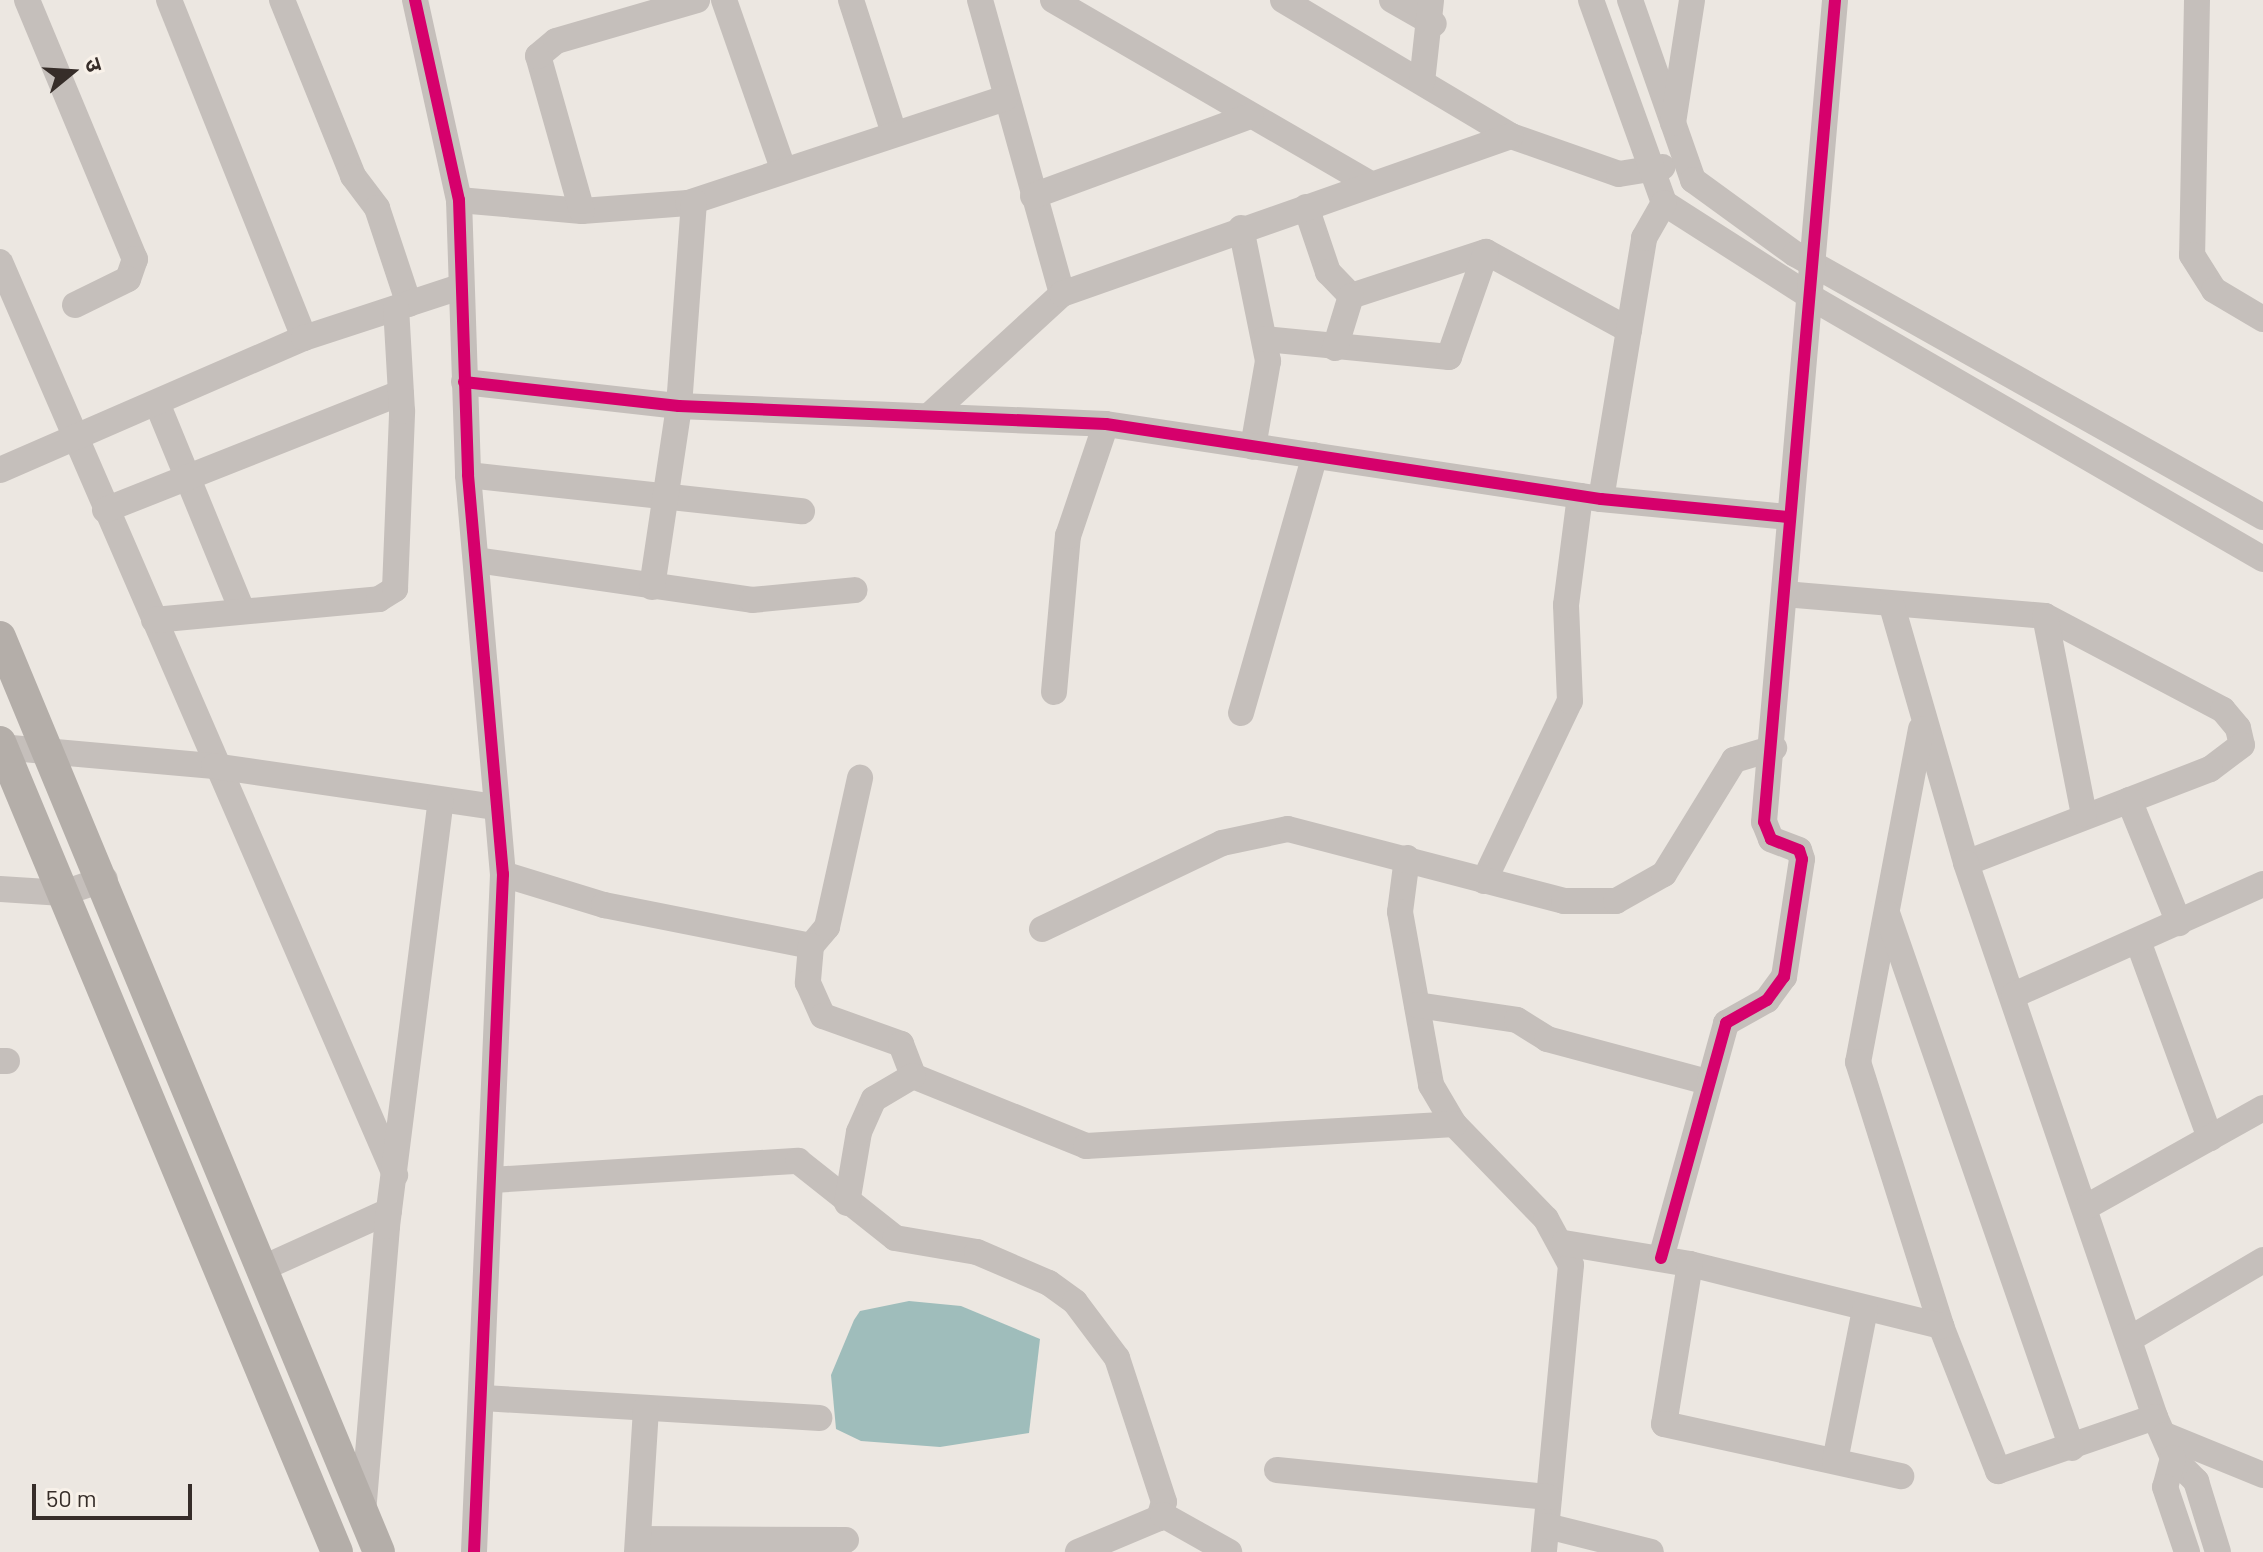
<!DOCTYPE html>
<html>
<head>
<meta charset="utf-8">
<style>
	body { margin:0 }
	#map { position:relative; width:2263px; height:1552px; overflow:hidden; background:#ece7e1; font-family:Barlow,"Noto Sans Devanagari",sans-serif }
	div>[style] { position:absolute }
	.water>* { inset:0; background:#9fbdbb }
	.minor>* { height:26px; margin:-13px; padding:0 13px; transform-origin:13px; border-radius:13px; background:#c5bfbb }
	.major>* { height:32px; margin:-16px; padding:0 16px; transform-origin:16px; border-radius:16px; background:#b4aea9 }
	.cycleway>* { height:12px; margin:-6px; padding:0 6px; transform-origin:6px; border-radius:6px; background:#d6006c }
	span { translate:-50% -50%; white-space:nowrap; text-align:center; line-height:1.15; -webkit-text-stroke:6px #f8f1e9; paint-order:stroke }
	.north { position:absolute; left:32px; top:32px; width:80px; height:80px; -webkit-text-stroke:6px #f8f1e9; paint-order:stroke; rotate:72deg; font-size:22px; font-weight:700; line-height:32px; text-align:center; color:#362d29 }
	.north::after { content:''; display:block; margin:auto; width:28px; height:36px; background:#362d29; clip-path:polygon(50% 0,100% 100%,50% 72%,0 100%) }
	.scale { position:absolute; left:32px; top:1484px; width:160px; height:36px; box-sizing:border-box; border:4px solid #362d29; border-top:0; padding-left:10px; font-size:24px; line-height:28px; white-space:nowrap; color:#362d29; -webkit-text-stroke:6px #f8f1e9; paint-order:stroke }
</style>
</head>
<body>
<div id="map">
	<div class="water">
		<div style="clip-path:polygon(909px 1301px,961px 1306px,1040px 1339px,1029px 1433px,940px 1447px,861px 1441px,836px 1429px,831px 1375px,854px 1320px,860px 1311px)"></div>
	</div>
	<div class="minor">
		<div style="left:27px;top:0;width:281px;rotate:67.4deg"></div>
		<div style="left:135px;top:259px;width:21px;rotate:109deg"></div>
		<div style="left:128px;top:279px;width:59px;rotate:153.9deg"></div>
		<div style="left:169px;top:0;width:364px;rotate:68.2deg"></div>
		<div style="left:282px;top:0;width:190px;rotate:68deg"></div>
		<div style="left:353px;top:176px;width:40px;rotate:53deg"></div>
		<div style="left:377px;top:208px;width:101px;rotate:71.6deg"></div>
		<div style="left:415px;top:0;width:205px;rotate:77.6deg"></div>
		<div style="left:459px;top:200px;width:275px;rotate:88.1deg"></div>
		<div style="left:468px;top:475px;width:401px;rotate:85deg"></div>
		<div style="left:503px;top:874px;width:679px;rotate:92.45deg"></div>
		<div style="left:724px;top:0;width:181px;rotate:70.7deg"></div>
		<div style="left:851px;top:0;width:140px;rotate:72.1deg"></div>
		<div style="left:980px;top:0;width:305px;rotate:74.4deg"></div>
		<div style="left:1053px;top:0;width:365px;rotate:30.1deg"></div>
		<div style="left:1283px;top:0;width:265px;rotate:30.8deg"></div>
		<div style="left:1511px;top:136px;width:114px;rotate:19.4deg"></div>
		<div style="left:1619px;top:174px;width:44px;rotate:-9.2deg"></div>
		<div style="left:1392px;top:0;width:48px;rotate:29.7deg"></div>
		<div style="left:1591px;top:0;width:216px;rotate:70.2deg"></div>
		<div style="left:1664px;top:203px;width:178px;rotate:32.6deg"></div>
		<div style="left:1814px;top:299px;width:519px;rotate:30.07deg"></div>
		<div style="left:1630px;top:0;width:191px;rotate:70.7deg"></div>
		<div style="left:1693px;top:180px;width:126px;rotate:36deg"></div>
		<div style="left:1795px;top:254px;width:537px;rotate:29.33deg"></div>
		<div style="left:2197px;top:0;width:255px;rotate:91.1deg"></div>
		<div style="left:2192px;top:255px;width:41px;rotate:57.8deg"></div>
		<div style="left:2214px;top:290px;width:57px;rotate:30.6deg"></div>
		<div style="left:1422px;top:82px;width:82px;rotate:-83.7deg"></div>
		<div style="left:1673px;top:123px;width:124px;rotate:-81.2deg"></div>
		<div style="left:1033px;top:196px;width:232px;rotate:-20.2deg"></div>
		<div style="left:459px;top:200px;width:123px;rotate:5.1deg"></div>
		<div style="left:582px;top:211px;width:106px;rotate:-4.3deg"></div>
		<div style="left:688px;top:203px;width:334px;rotate:-18.3deg"></div>
		<div style="left:1306px;top:207px;width:69px;rotate:71.3deg"></div>
		<div style="left:1328px;top:272px;width:33px;rotate:46deg"></div>
		<div style="left:1351px;top:296px;width:142px;rotate:-18.1deg"></div>
		<div style="left:1486px;top:252px;width:163px;rotate:28.6deg"></div>
		<div style="left:582px;top:211px;width:161px;rotate:-105.8deg"></div>
		<div style="left:538px;top:56px;width:23px;rotate:-40deg"></div>
		<div style="left:556px;top:41px;width:147px;rotate:-16.2deg"></div>
		<div style="left:1241px;top:228px;width:136px;rotate:78.5deg"></div>
		<div style="left:1268px;top:361px;width:87px;rotate:99.9deg"></div>
		<div style="left:0;top:262px;width:995px;rotate:66.6deg"></div>
		<div style="left:1265px;top:339px;width:185px;rotate:5.6deg"></div>
		<div style="left:1449px;top:357px;width:111px;rotate:-70.6deg"></div>
		<div style="left:1335px;top:348px;width:54px;rotate:-72.9deg"></div>
		<div style="left:464px;top:382px;width:216px;rotate:6.4deg"></div>
		<div style="left:679px;top:406px;width:427px;rotate:2.4deg"></div>
		<div style="left:1106px;top:424px;width:501px;rotate:8.62deg"></div>
		<div style="left:1601px;top:499px;width:187px;rotate:5.5deg"></div>
		<div style="left:157px;top:403px;width:224px;rotate:67.7deg"></div>
		<div style="left:931px;top:414px;width:178px;rotate:-42.5deg"></div>
		<div style="left:1062px;top:294px;width:476px;rotate:-19.4deg"></div>
		<div style="left:0;top:470px;width:331px;rotate:-23.5deg"></div>
		<div style="left:304px;top:338px;width:161px;rotate:-18.1deg"></div>
		<div style="left:468px;top:475px;width:336px;rotate:6.2deg"></div>
		<div style="left:1601px;top:499px;width:265px;rotate:-80.6deg"></div>
		<div style="left:1644px;top:238px;width:40px;rotate:-60.3deg"></div>
		<div style="left:105px;top:510px;width:318px;rotate:-21.6deg"></div>
		<div style="left:476px;top:560px;width:279px;rotate:8.2deg"></div>
		<div style="left:752px;top:600px;width:103px;rotate:-5.5deg"></div>
		<div style="left:652px;top:587px;width:183px;rotate:-81.5deg"></div>
		<div style="left:679px;top:406px;width:205px;rotate:-85.8deg"></div>
		<div style="left:1784px;top:594px;width:262px;rotate:4.8deg"></div>
		<div style="left:2045px;top:616px;width:201px;rotate:27.8deg"></div>
		<div style="left:2223px;top:710px;width:23px;rotate:50deg"></div>
		<div style="left:2238px;top:728px;width:17px;rotate:77deg"></div>
		<div style="left:2242px;top:745px;width:40px;rotate:143deg"></div>
		<div style="left:2210px;top:769px;width:261px;rotate:158.9deg"></div>
		<div style="left:1892px;top:606px;width:267px;rotate:73.9deg"></div>
		<div style="left:1966px;top:863px;width:585px;rotate:71.16deg"></div>
		<div style="left:2155px;top:1417px;width:45px;rotate:66.3deg"></div>
		<div style="left:2173px;top:1458px;width:33px;rotate:45deg"></div>
		<div style="left:2196px;top:1481px;width:74px;rotate:72.8deg"></div>
		<div style="left:2045px;top:616px;width:202px;rotate:78.9deg"></div>
		<div style="left:154px;top:620px;width:226px;rotate:-5.3deg"></div>
		<div style="left:379px;top:599px;width:19px;rotate:-32deg"></div>
		<div style="left:395px;top:589px;width:178px;rotate:-87.7deg"></div>
		<div style="left:402px;top:411px;width:103px;rotate:-93.3deg"></div>
		<div style="left:1054px;top:692px;width:157px;rotate:-84.9deg"></div>
		<div style="left:1068px;top:536px;width:118px;rotate:-71.3deg"></div>
		<div style="left:1241px;top:713px;width:268px;rotate:-74deg"></div>
		<div style="left:1921px;top:729px;width:339px;rotate:100.7deg"></div>
		<div style="left:1858px;top:1062px;width:277px;rotate:72.5deg"></div>
		<div style="left:1941px;top:1326px;width:156px;rotate:68.5deg"></div>
		<div style="left:1998px;top:1471px;width:166px;rotate:-19deg"></div>
		<div style="left:0;top:747px;width:215px;rotate:5.1deg"></div>
		<div style="left:214px;top:766px;width:285px;rotate:8.3deg"></div>
		<div style="left:2129px;top:800px;width:133px;rotate:67.9deg"></div>
		<div style="left:1407px;top:858px;width:54px;rotate:97.4deg"></div>
		<div style="left:1400px;top:912px;width:176px;rotate:79.8deg"></div>
		<div style="left:1431px;top:1085px;width:45px;rotate:59.5deg"></div>
		<div style="left:1454px;top:1124px;width:132px;rotate:45.9deg"></div>
		<div style="left:1546px;top:1219px;width:52px;rotate:61.5deg"></div>
		<div style="left:1571px;top:1265px;width:288px;rotate:95.4deg"></div>
		<div style="left:503px;top:874px;width:106px;rotate:17.1deg"></div>
		<div style="left:604px;top:905px;width:211px;rotate:11.2deg"></div>
		<div style="left:811px;top:946px;width:25px;rotate:-50deg"></div>
		<div style="left:827px;top:927px;width:153px;rotate:-77.5deg"></div>
		<div style="left:1484px;top:881px;width:199px;rotate:-64.5deg"></div>
		<div style="left:1570px;top:701px;width:96px;rotate:-92.4deg"></div>
		<div style="left:1566px;top:605px;width:110px;rotate:-82.7deg"></div>
		<div style="left:0;top:889px;width:63px;rotate:3.6deg"></div>
		<div style="left:63px;top:893px;width:44px;rotate:-18.4deg"></div>
		<div style="left:1887px;top:913px;width:566px;rotate:70.92deg"></div>
		<div style="left:1042px;top:929px;width:199px;rotate:-25.5deg"></div>
		<div style="left:1222px;top:843px;width:67px;rotate:-12deg"></div>
		<div style="left:1288px;top:829px;width:285px;rotate:14.6deg"></div>
		<div style="left:1564px;top:901px;width:52px"></div>
		<div style="left:1616px;top:901px;width:55px;rotate:-29.4deg"></div>
		<div style="left:1664px;top:874px;width:134px;rotate:-58.4deg"></div>
		<div style="left:1734px;top:760px;width:42px;rotate:-16.7deg"></div>
		<div style="left:2138px;top:941px;width:210px;rotate:69.9deg"></div>
		<div style="left:811px;top:946px;width:37px;rotate:95deg"></div>
		<div style="left:808px;top:983px;width:36px;rotate:66deg"></div>
		<div style="left:823px;top:1016px;width:83px;rotate:19.7deg"></div>
		<div style="left:901px;top:1044px;width:34px;rotate:69deg"></div>
		<div style="left:913px;top:1076px;width:187px;rotate:22deg"></div>
		<div style="left:1086px;top:1146px;width:369px;rotate:-3.4deg"></div>
		<div style="left:2014px;top:995px;width:273px;rotate:-24deg"></div>
		<div style="left:1417px;top:1005px;width:101px;rotate:8.5deg"></div>
		<div style="left:1517px;top:1020px;width:36px;rotate:32deg"></div>
		<div style="left:1547px;top:1039px;width:167px;rotate:15deg"></div>
		<div style="left:0;top:1061px;width:7px"></div>
		<div style="left:492px;top:1180px;width:307px;rotate:-3.6deg"></div>
		<div style="left:798px;top:1161px;width:124px;rotate:38.4deg"></div>
		<div style="left:895px;top:1238px;width:83px;rotate:9.7deg"></div>
		<div style="left:977px;top:1252px;width:78px;rotate:23.3deg"></div>
		<div style="left:1049px;top:1283px;width:32px;rotate:36deg"></div>
		<div style="left:1075px;top:1302px;width:70px;rotate:53.1deg"></div>
		<div style="left:1117px;top:1358px;width:151px;rotate:71.9deg"></div>
		<div style="left:1164px;top:1502px;width:17px;rotate:107deg"></div>
		<div style="left:1159px;top:1518px;width:88px;rotate:157.2deg"></div>
		<div style="left:847px;top:1203px;width:72px;rotate:-80.4deg"></div>
		<div style="left:859px;top:1132px;width:36px;rotate:-66deg"></div>
		<div style="left:874px;top:1099px;width:45px;rotate:-30.5deg"></div>
		<div style="left:2088px;top:1206px;width:201px;rotate:-29.2deg"></div>
		<div style="left:1564px;top:1243px;width:128px;rotate:9.5deg"></div>
		<div style="left:1690px;top:1264px;width:259px;rotate:13.9deg"></div>
		<div style="left:1661px;top:1258px;width:244px;rotate:-74.5deg"></div>
		<div style="left:1726px;top:1023px;width:47px;rotate:-29.3deg"></div>
		<div style="left:1767px;top:1000px;width:29px;rotate:-54deg"></div>
		<div style="left:1784px;top:977px;width:119px;rotate:-81.3deg"></div>
		<div style="left:1802px;top:859px;width:9px;rotate:-108deg"></div>
		<div style="left:1799px;top:850px;width:30px;rotate:-159deg"></div>
		<div style="left:1771px;top:839px;width:18px;rotate:-112deg"></div>
		<div style="left:1764px;top:822px;width:825px;rotate:-85.06deg"></div>
		<div style="left:1690px;top:1264px;width:162px;rotate:99.2deg"></div>
		<div style="left:1664px;top:1424px;width:243px;rotate:12.4deg"></div>
		<div style="left:263px;top:1268px;width:138px;rotate:-24.3deg"></div>
		<div style="left:2133px;top:1337px;width:151px;rotate:-30.6deg"></div>
		<div style="left:483px;top:1398px;width:337px;rotate:3.4deg"></div>
		<div style="left:2165px;top:1435px;width:106px;rotate:22.2deg"></div>
		<div style="left:2173px;top:1458px;width:30px;rotate:105deg"></div>
		<div style="left:2165px;top:1487px;width:69px;rotate:71.3deg"></div>
		<div style="left:1835px;top:1461px;width:155px;rotate:-78.8deg"></div>
		<div style="left:1277px;top:1470px;width:273px;rotate:5.7deg"></div>
		<div style="left:363px;top:1513px;width:288px;rotate:-85.2deg"></div>
		<div style="left:387px;top:1226px;width:428px;rotate:-82.8deg"></div>
		<div style="left:1163px;top:1515px;width:76px;rotate:29.3deg"></div>
		<div style="left:1547px;top:1526px;width:107px;rotate:14deg"></div>
		<div style="left:638px;top:1539px;width:208px;rotate:0.3deg"></div>
		<div style="left:637px;top:1552px;width:144px;rotate:-86.4deg"></div>
	</div>
	<div class="major">
		<div style="left:0;top:637px;width:990px;rotate:67.5deg"></div>
		<div style="left:0;top:742px;width:877px;rotate:67.41deg"></div>
	</div>
	<div class="cycleway">
		<div style="left:415px;top:0;width:205px;rotate:77.6deg"></div>
		<div style="left:459px;top:200px;width:275px;rotate:88.1deg"></div>
		<div style="left:468px;top:475px;width:401px;rotate:85deg"></div>
		<div style="left:503px;top:874px;width:679px;rotate:92.45deg"></div>
		<div style="left:464px;top:382px;width:216px;rotate:6.4deg"></div>
		<div style="left:679px;top:406px;width:427px;rotate:2.4deg"></div>
		<div style="left:1106px;top:424px;width:501px;rotate:8.62deg"></div>
		<div style="left:1601px;top:499px;width:187px;rotate:5.5deg"></div>
		<div style="left:1661px;top:1258px;width:244px;rotate:-74.5deg"></div>
		<div style="left:1726px;top:1023px;width:47px;rotate:-29.3deg"></div>
		<div style="left:1767px;top:1000px;width:29px;rotate:-54deg"></div>
		<div style="left:1784px;top:977px;width:119px;rotate:-81.3deg"></div>
		<div style="left:1802px;top:859px;width:9px;rotate:-108deg"></div>
		<div style="left:1799px;top:850px;width:30px;rotate:-159deg"></div>
		<div style="left:1771px;top:839px;width:18px;rotate:-112deg"></div>
		<div style="left:1764px;top:822px;width:825px;rotate:-85.06deg"></div>
	</div>
	<div class="north">उ</div>
	<div class="scale">50 m</div>
</div>
</body>
</html>
